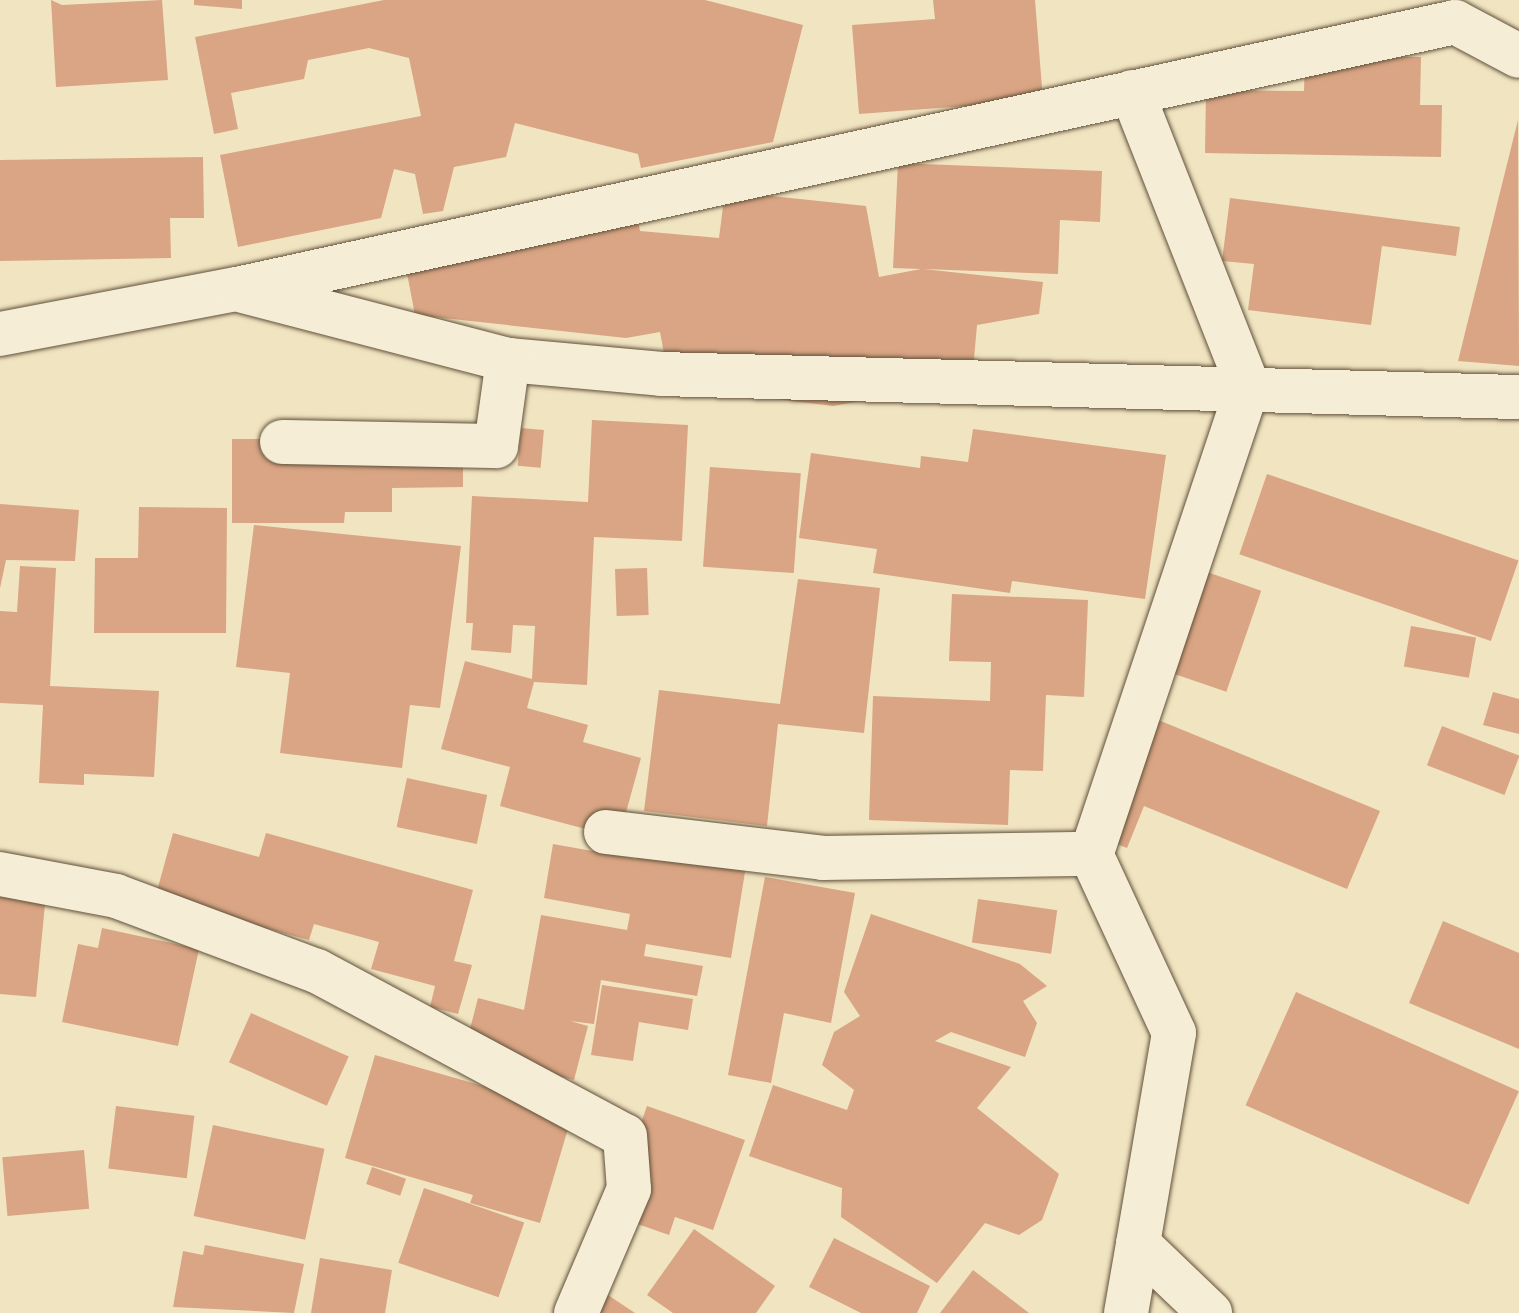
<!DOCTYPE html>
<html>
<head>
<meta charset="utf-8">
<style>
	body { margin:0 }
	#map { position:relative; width:1519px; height:1313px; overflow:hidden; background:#f1e4c1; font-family:"Libre Caslon Text",serif }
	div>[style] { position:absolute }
	.building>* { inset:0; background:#d9a584; transform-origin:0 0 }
	.roads { filter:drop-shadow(0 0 2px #60513a) drop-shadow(0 0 2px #60513a) }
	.minor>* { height:44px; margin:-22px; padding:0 22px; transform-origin:22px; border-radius:22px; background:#f6edd7 }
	span { translate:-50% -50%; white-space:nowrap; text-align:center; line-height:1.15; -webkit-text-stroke:6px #f6edd7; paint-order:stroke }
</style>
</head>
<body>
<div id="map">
	<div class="building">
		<div style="clip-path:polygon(51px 0,62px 5px,162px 0,168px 80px,56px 87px)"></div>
		<div style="clip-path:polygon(194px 0,242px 0,242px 9px,194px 5px)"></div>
		<div style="clip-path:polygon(384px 0,705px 0,803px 25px,773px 142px,641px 168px,638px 154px,515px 123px,506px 157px,454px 167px,443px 211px,423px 214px,415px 174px,394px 169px,381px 218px,238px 247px,220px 155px,421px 116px,409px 58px,369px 48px,308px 60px,304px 79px,231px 93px,238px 129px,214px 134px,195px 37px)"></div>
		<div style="clip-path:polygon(933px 0,1035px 0,1043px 100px,859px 114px,852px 25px,935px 19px)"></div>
		<div style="clip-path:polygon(1305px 55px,1421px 57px,1420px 105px,1442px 105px,1441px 157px,1205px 153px,1206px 90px,1304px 91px)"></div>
		<div style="clip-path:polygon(1518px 120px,1519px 366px,1458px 361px)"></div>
		<div style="clip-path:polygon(203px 157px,204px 218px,170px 218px,171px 258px,0 261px,0 160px)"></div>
		<div style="clip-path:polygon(898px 163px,1102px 171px,1100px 222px,1060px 220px,1058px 274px,923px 269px,1043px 282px,1039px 314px,977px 325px,972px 381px,833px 406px,767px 398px,665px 359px,660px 332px,626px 338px,415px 315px,406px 268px,636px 209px,640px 231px,719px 238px,725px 191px,866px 206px,879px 277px,921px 269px,893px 268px)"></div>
		<div style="clip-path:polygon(1230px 198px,1460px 227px,1456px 256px,1382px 246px,1371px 325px,1248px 310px,1254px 264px,1222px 261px)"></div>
		<div style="clip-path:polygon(592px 420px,688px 425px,682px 541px,594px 537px,587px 685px,534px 682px,527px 708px,588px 725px,583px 742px,641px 758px,619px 838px,500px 806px,510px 767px,441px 749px,465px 661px,532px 679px,535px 626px,513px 625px,511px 653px,471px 650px,473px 623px,466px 623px,472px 496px,588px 502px)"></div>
		<div style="left:521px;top:428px;width:23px;height:38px;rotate:5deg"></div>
		<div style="clip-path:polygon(973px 429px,1166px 455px,1145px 599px,1012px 581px,1010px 593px,873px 573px,877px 549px,799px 538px,811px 453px,920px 468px,921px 456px,968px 462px)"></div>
		<div style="clip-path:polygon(232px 439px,463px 440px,463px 487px,392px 488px,392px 512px,345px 512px,344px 523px,232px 523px)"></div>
		<div style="left:710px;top:467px;width:91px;height:100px;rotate:4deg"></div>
		<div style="left:1267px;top:474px;width:266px;height:85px;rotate:19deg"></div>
		<div style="clip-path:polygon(0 504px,79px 510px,75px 561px,6px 560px,0 588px)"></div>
		<div style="clip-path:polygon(139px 507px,227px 508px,226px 633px,94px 633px,95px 558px,138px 558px)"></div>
		<div style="clip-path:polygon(254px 525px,461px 546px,440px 708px,410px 705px,402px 768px,280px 753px,290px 673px,236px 667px)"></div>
		<div style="left:1178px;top:562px;width:88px;height:107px;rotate:19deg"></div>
		<div style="clip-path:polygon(20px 566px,56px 568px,50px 686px,159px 691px,154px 777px,84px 774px,84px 785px,39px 783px,43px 705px,0 703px,0 611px,17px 612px)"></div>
		<div style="left:647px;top:568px;width:47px;height:32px;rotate:88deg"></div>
		<div style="clip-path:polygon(798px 579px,880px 588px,864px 733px,778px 724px,767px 826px,644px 811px,659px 690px,780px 704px)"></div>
		<div style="clip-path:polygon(952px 594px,1088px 600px,1084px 697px,1046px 695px,1043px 771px,1010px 770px,1008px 825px,869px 820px,873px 696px,990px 701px,991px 662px,949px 661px)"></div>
		<div style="left:1411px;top:626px;width:66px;height:41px;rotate:10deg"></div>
		<div style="clip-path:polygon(1493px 692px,1519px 699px,1519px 734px,1483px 725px)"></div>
		<div style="clip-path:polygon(1134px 710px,1380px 811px,1347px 889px,1144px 806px,1127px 848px,1083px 831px)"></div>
		<div style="left:1442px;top:726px;width:83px;height:42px;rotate:21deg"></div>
		<div style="left:407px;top:778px;width:82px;height:50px;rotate:12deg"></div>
		<div style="clip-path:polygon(173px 833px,259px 857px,266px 833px,473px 890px,454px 961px,472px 965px,458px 1014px,430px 1007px,435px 986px,371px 969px,379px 942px,314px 924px,309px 940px,155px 898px)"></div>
		<div style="clip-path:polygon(553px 844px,637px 859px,639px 848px,746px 866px,731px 958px,646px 944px,644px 956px,703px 966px,697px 996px,601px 980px,594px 1024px,570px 1021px,588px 1026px,574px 1080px,464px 1052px,478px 998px,524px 1010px,541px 915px,627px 930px,630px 914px,544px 898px)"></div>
		<div style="clip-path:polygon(765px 877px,855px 893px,831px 1023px,784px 1013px,771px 1083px,728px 1075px)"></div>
		<div style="clip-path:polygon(0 890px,46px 894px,36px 997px,0 994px)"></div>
		<div style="left:978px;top:899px;width:80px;height:44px;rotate:8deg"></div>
		<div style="clip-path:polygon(871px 914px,1020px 964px,1047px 986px,1023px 1001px,1037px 1023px,1025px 1057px,951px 1032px,935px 1041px,1011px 1067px,977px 1108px,1059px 1174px,1042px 1220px,1019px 1235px,985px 1223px,937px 1283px,841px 1217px,842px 1188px,749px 1156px,773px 1085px,847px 1110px,854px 1090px,822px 1065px,834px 1032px,860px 1016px,844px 992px)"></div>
		<div style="clip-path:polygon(1443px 921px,1519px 953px,1519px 1049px,1409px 1003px)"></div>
		<div style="clip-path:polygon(102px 928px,199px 949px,178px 1046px,62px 1022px,78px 944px,98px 948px)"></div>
		<div style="clip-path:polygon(602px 985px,693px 999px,688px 1030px,639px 1022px,633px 1061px,591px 1055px)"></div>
		<div style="left:1296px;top:992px;width:244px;height:124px;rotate:24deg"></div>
		<div style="left:251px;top:1013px;width:107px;height:54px;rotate:24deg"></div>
		<div style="clip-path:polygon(375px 1055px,573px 1112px,540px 1223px,470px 1203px,473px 1195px,345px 1158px)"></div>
		<div style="left:116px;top:1106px;width:79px;height:63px;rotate:7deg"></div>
		<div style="clip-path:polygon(647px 1106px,745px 1140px,713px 1230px,675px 1217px,669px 1235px,609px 1214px)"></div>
		<div style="left:213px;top:1125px;width:114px;height:93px;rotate:12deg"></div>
		<div style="left:84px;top:1150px;width:59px;height:82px;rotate:85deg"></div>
		<div style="left:372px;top:1167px;width:36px;height:18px;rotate:19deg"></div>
		<div style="left:424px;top:1188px;width:106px;height:79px;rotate:19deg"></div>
		<div style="clip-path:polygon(694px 1229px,775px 1286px,756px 1313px,673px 1313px,647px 1295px)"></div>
		<div style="clip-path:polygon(834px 1238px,930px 1286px,917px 1313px,861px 1313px,809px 1287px)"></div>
		<div style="clip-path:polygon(205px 1245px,304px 1264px,294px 1313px,173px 1307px,183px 1251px,203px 1255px)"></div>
		<div style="clip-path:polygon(320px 1258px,392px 1270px,385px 1313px,311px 1313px)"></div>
		<div style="clip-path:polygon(973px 1270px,1029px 1313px,940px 1313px)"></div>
		<div style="clip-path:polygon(593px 1285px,635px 1313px,574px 1313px)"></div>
	</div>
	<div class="roads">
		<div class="minor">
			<div style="left:1132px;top:92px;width:316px;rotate:68.5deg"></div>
			<div style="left:1248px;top:386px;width:494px;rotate:108.5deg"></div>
			<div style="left:1091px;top:854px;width:197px;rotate:65.1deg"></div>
			<div style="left:1174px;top:1033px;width:214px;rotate:99.7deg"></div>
			<div style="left:1138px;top:1244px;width:100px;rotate:43.8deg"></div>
			<div style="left:243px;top:291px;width:274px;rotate:14.6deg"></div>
			<div style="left:508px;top:360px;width:154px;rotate:5.2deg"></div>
			<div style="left:661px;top:374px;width:858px;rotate:1.54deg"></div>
			<div style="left:0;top:334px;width:241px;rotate:-10.8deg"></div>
			<div style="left:237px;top:289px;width:1247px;rotate:-12.36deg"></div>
			<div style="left:1455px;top:22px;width:72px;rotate:28deg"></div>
			<div style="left:282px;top:442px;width:214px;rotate:1.1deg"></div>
			<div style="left:496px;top:446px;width:87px;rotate:-82.1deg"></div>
			<div style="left:606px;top:832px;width:219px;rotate:6.8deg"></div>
			<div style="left:823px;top:858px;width:268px;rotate:-0.9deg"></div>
			<div style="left:0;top:874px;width:118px;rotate:10.7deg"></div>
			<div style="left:116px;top:896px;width:215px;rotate:20.5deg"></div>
			<div style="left:317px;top:971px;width:349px;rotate:28.2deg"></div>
			<div style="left:625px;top:1136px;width:53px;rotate:85.7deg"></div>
			<div style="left:629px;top:1189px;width:135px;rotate:113.1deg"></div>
			<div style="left:1126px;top:1313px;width:70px;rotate:-80.1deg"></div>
		</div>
	</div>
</div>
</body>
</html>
